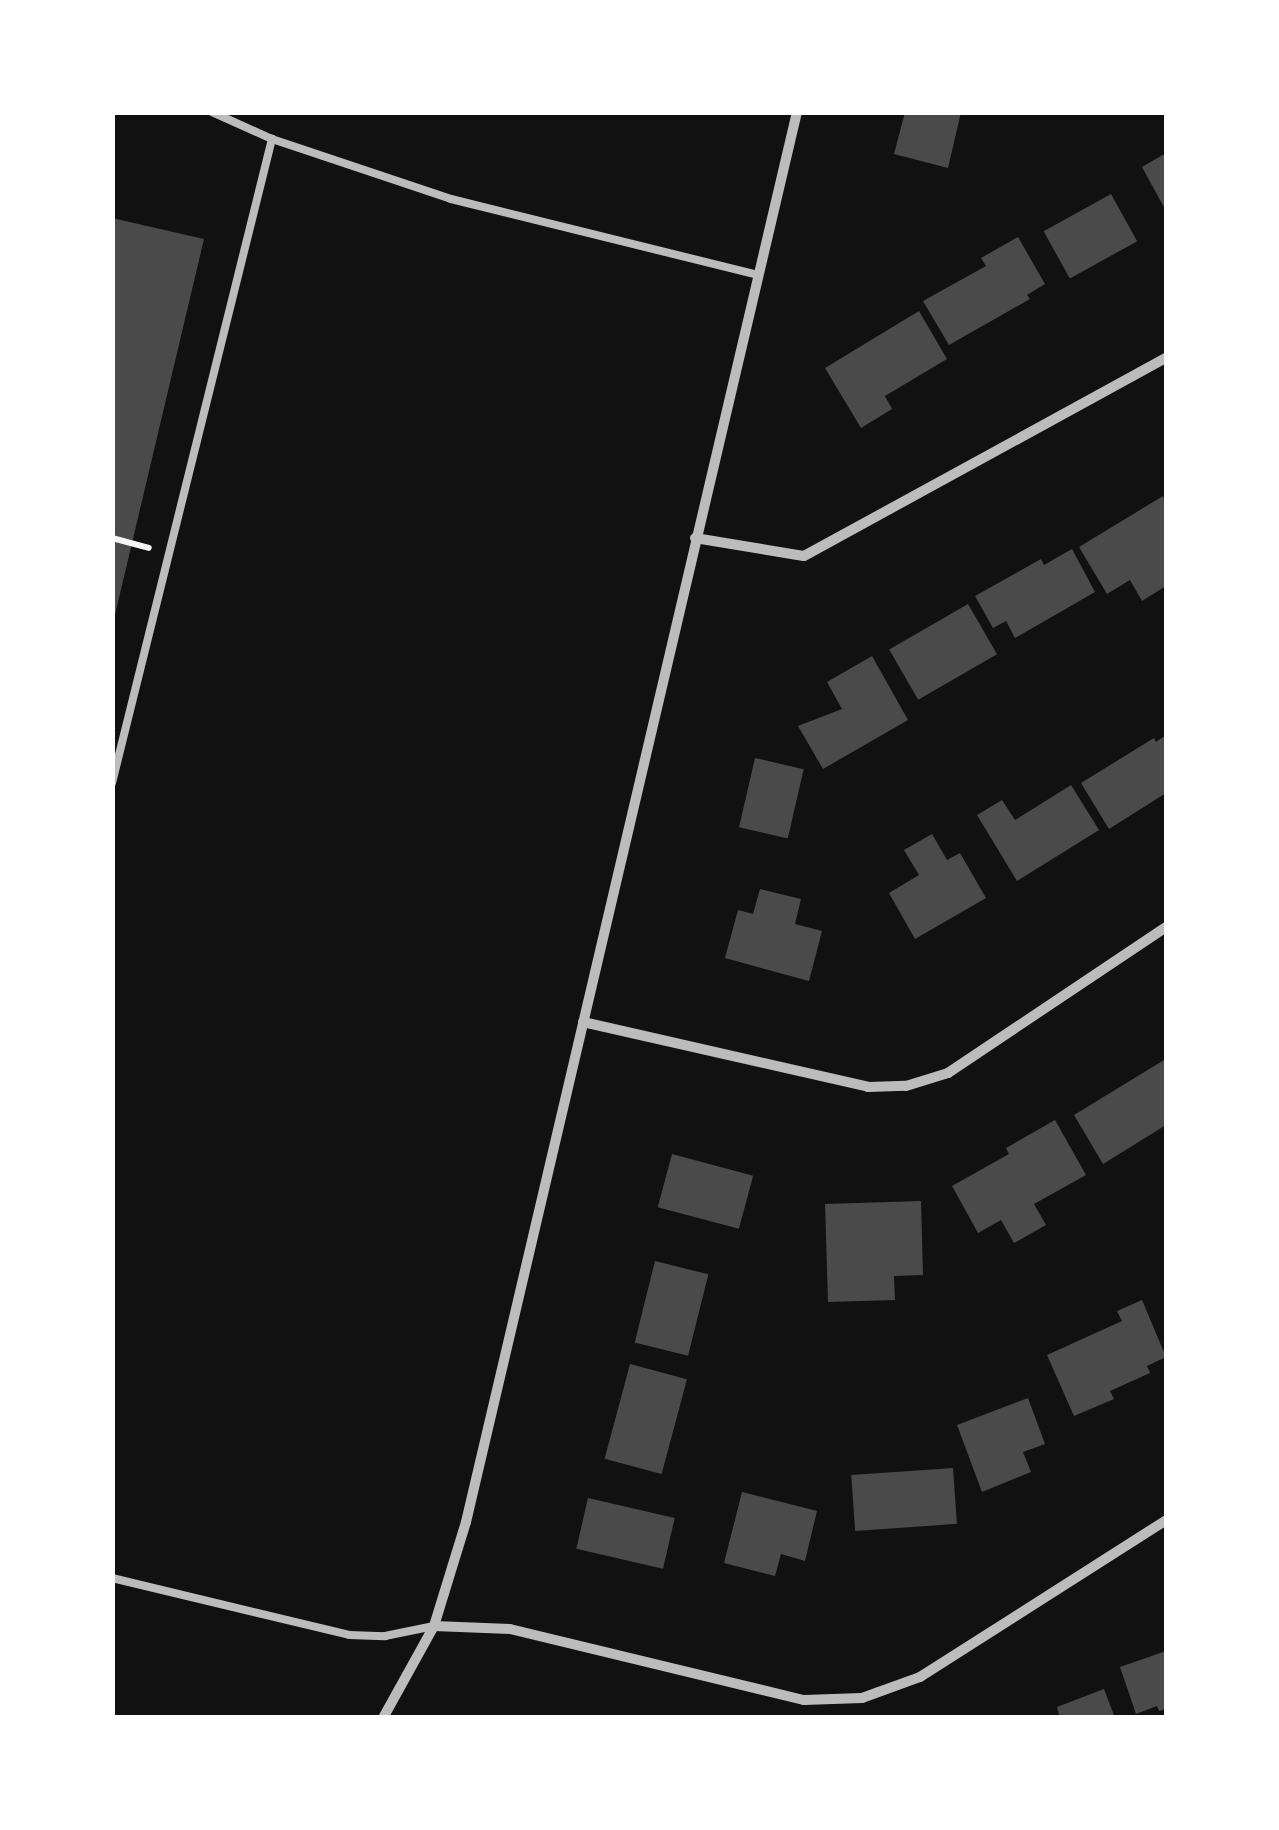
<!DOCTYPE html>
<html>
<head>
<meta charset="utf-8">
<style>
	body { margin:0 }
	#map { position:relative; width:1279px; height:1830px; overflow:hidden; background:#111; font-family:"Exo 2",sans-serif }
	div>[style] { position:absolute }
	.building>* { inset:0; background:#4a4a4a; transform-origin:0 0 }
	.path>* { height:6px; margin:-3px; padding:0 3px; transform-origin:3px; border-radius:3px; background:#f5f5f5 }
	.service>* { height:8px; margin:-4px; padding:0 4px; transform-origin:4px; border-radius:4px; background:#bcbcbc }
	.minor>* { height:10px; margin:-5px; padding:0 5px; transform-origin:5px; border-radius:5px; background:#bcbcbc }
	span { translate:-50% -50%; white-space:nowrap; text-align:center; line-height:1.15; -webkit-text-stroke:8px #fff; paint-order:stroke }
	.frame { position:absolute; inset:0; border:115px solid #fff; pointer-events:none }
</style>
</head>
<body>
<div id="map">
	<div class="building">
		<div style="clip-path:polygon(905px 112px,961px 112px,948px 168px,894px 154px)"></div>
		<div style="clip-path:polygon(1166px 153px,1166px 211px,1142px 167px)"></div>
		<div style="left:1111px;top:194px;width:54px;height:77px;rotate:61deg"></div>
		<div style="clip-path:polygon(112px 218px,204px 239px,114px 619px,112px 618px)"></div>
		<div style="clip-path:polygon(1018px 237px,1045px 284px,1027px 295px,1030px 299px,949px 345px,923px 301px,986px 266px,981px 258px)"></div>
		<div style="clip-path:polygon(919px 311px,947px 359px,885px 396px,892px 409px,861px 428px,825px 368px)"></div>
		<div style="clip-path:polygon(1163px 496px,1166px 503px,1166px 586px,1142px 601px,1130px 580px,1107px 594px,1079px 547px)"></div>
		<div style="clip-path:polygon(1072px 549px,1095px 592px,1015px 638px,1006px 621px,993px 628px,975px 596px,1041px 559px,1044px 565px)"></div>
		<div style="left:968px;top:604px;width:58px;height:91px;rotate:60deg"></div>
		<div style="clip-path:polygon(872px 656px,908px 720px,823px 769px,798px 726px,842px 709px,827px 682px)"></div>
		<div style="clip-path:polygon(1166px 735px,1166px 793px,1109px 829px,1081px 783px,1154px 738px,1156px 742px)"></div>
		<div style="left:755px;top:758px;width:50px;height:71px;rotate:13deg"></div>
		<div style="clip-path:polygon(1071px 785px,1099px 830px,1017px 881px,977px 815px,1002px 800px,1015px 820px)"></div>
		<div style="clip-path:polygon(932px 834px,947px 860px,960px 853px,986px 898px,915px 939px,889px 893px,919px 875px,904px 850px)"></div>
		<div style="clip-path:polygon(760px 889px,801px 899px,795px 924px,822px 931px,809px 981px,725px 958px,738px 910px,753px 914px)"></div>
		<div style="clip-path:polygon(1164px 1060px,1166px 1125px,1103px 1164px,1074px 1115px)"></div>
		<div style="clip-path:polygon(1055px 1120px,1086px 1175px,1034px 1204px,1046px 1225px,1014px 1243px,1001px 1220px,978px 1233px,952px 1186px,1009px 1154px,1006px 1148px)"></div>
		<div style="left:672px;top:1154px;width:84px;height:55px;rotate:15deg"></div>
		<div style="clip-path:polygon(921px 1201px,923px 1275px,894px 1276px,895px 1300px,828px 1302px,825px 1204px)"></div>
		<div style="left:655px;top:1261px;width:55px;height:84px;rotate:14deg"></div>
		<div style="clip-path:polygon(1142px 1300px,1166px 1357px,1147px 1366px,1150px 1373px,1110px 1391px,1114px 1399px,1074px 1416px,1047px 1355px,1122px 1321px,1117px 1311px)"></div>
		<div style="left:630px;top:1364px;width:59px;height:98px;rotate:15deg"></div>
		<div style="clip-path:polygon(1028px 1398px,1045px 1444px,1023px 1452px,1031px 1472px,982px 1492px,957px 1425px)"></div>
		<div style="left:953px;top:1468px;width:56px;height:102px;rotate:86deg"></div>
		<div style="clip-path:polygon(742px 1492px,817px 1511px,805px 1561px,781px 1554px,775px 1576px,724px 1563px)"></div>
		<div style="left:588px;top:1498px;width:89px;height:52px;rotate:13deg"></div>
		<div style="clip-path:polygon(1166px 1651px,1166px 1709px,1159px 1711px,1157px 1706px,1136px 1714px,1120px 1667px)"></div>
		<div style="clip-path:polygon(1104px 1689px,1115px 1718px,1060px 1718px,1057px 1707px)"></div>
	</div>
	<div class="path">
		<div style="left:112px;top:538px;width:38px;rotate:15deg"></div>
	</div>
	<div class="service">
		<div style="left:212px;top:112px;width:66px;rotate:24.2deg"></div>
		<div style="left:272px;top:139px;width:189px;rotate:18.5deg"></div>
		<div style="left:451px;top:199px;width:316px;rotate:13.9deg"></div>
		<div style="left:112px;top:783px;width:664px;rotate:-76.05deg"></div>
		<div style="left:112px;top:1578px;width:244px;rotate:13.5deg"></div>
		<div style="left:349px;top:1635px;width:36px;rotate:2deg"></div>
		<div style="left:385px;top:1636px;width:50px;rotate:-11.5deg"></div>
	</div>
	<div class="minor">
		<div style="left:695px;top:538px;width:110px;rotate:9.4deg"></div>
		<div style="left:804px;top:556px;width:413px;rotate:-28.7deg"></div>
		<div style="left:583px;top:1022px;width:292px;rotate:12.8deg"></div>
		<div style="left:868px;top:1087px;width:38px;rotate:-2deg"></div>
		<div style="left:906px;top:1086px;width:44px;rotate:-17.2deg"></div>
		<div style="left:948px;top:1073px;width:262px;rotate:-33.8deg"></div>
		<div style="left:434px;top:1626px;width:76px;rotate:2.3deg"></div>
		<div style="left:510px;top:1629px;width:302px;rotate:13.6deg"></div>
		<div style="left:804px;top:1700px;width:58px;rotate:-2deg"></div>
		<div style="left:862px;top:1698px;width:62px;rotate:-19.9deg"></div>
		<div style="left:920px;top:1677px;width:292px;rotate:-32.5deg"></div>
		<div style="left:383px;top:1718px;width:105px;rotate:-61deg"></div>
		<div style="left:434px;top:1626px;width:109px;rotate:-72.9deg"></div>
		<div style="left:466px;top:1522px;width:1448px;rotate:-76.79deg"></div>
	</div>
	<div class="frame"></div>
</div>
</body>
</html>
